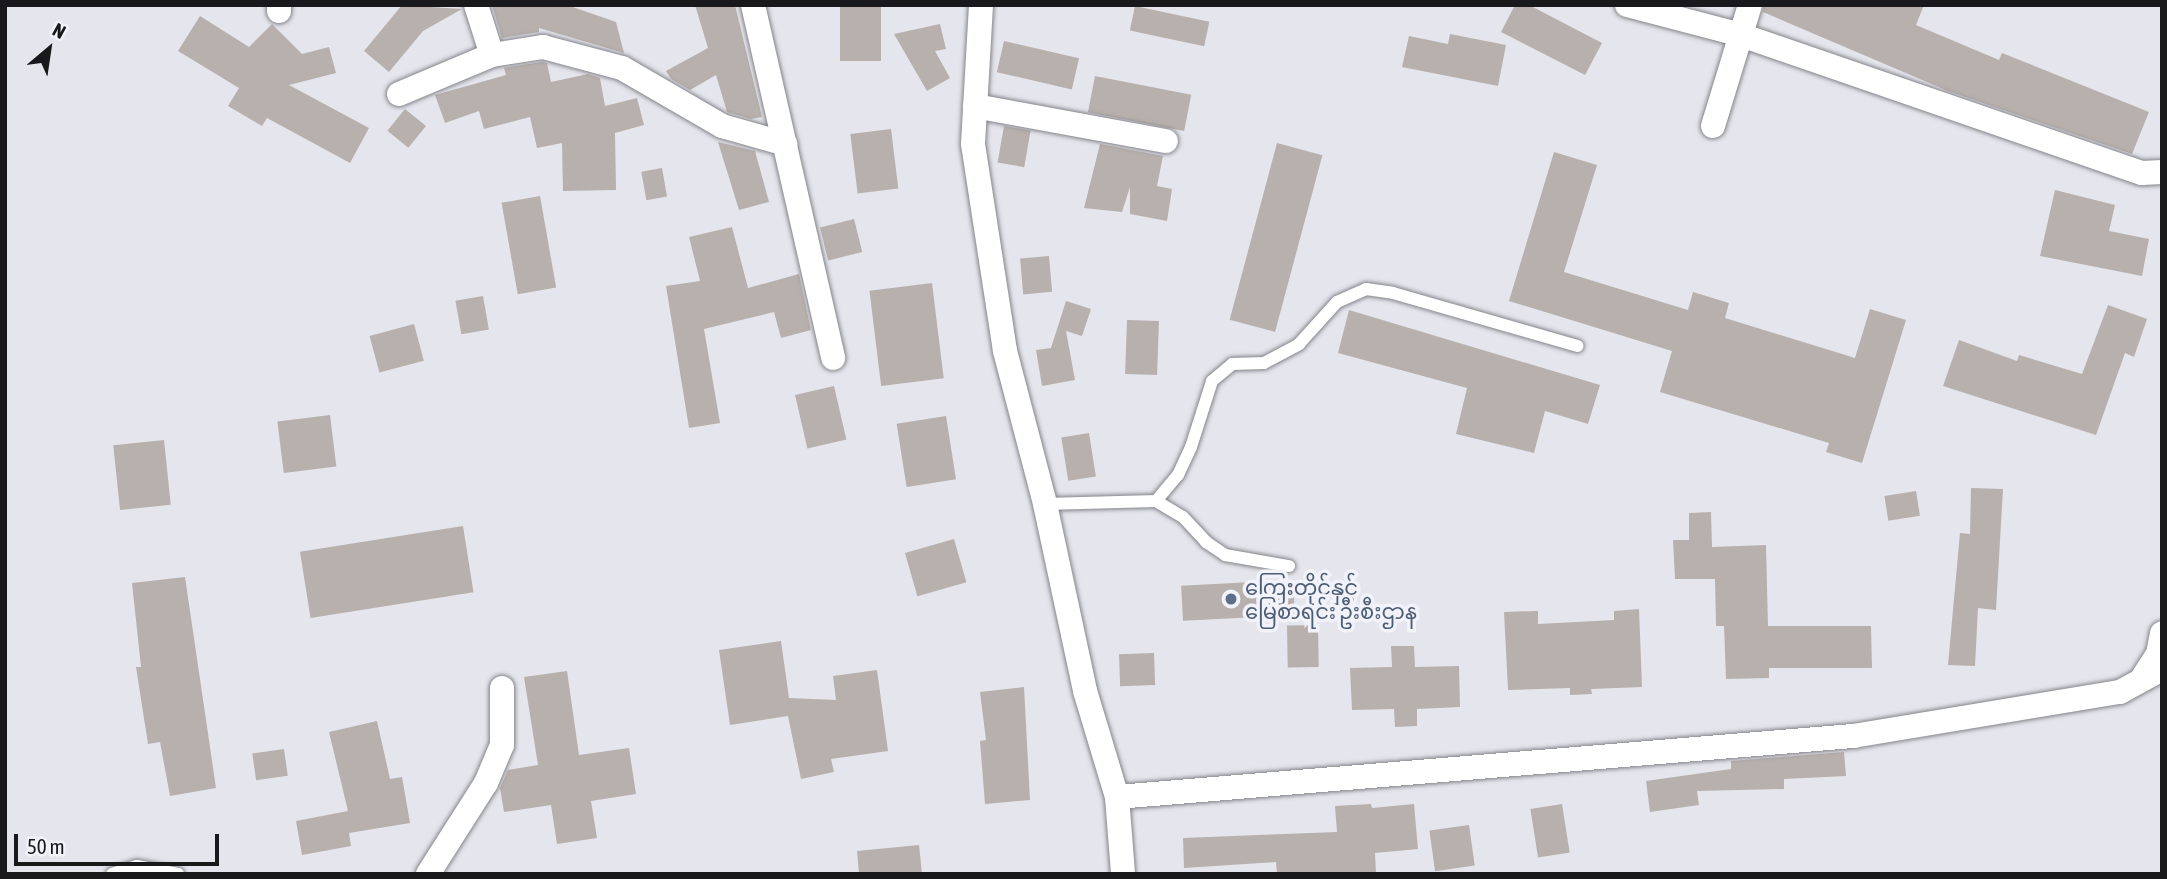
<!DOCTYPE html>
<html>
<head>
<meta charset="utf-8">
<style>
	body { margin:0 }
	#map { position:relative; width:2167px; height:879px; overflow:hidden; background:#e5e5ed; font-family:"Asap Condensed","Noto Sans Myanmar",sans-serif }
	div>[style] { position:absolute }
	.building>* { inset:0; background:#b8b0ac; transform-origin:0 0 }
	.roads { filter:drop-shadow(0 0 2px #84848b) drop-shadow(0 0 2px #84848b) }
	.lane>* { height:12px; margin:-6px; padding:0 6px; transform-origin:6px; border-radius:6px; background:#fff }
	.street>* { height:24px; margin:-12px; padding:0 12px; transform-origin:12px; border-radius:12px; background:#fff }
	.dots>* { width:19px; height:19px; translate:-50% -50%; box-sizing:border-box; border:4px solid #f2f2fb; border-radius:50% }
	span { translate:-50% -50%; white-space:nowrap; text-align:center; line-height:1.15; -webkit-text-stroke:7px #f2f2fb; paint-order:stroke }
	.service-label { font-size:21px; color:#4e5e75 }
	.left { translate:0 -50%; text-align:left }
	.frame { position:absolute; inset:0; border:7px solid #19191c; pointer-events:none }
	.north { position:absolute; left:14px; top:14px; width:70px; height:70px; -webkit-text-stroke:5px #f2f2fb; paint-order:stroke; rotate:29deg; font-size:19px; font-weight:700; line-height:28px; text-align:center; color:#19191c }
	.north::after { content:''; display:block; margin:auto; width:24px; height:32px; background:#19191c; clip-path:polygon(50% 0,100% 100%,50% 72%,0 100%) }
	.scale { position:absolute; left:14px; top:834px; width:205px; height:32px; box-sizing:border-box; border:4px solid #19191c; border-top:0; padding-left:9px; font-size:21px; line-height:24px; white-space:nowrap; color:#19191c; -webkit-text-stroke:5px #f2f2fb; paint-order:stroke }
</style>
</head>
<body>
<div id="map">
	<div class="building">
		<div style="clip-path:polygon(402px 5px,462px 9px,423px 31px,389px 72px,364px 51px)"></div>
		<div style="clip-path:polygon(492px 5px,567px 5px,616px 22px,624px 53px,539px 28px,539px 32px,502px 38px)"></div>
		<div style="clip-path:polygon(695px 5px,735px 5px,762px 117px,751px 119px,727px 112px,716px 75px,690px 90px,671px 79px,666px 71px,708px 48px)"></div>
		<div style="left:840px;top:5px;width:41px;height:56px"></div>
		<div style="clip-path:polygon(1515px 5px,1529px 5px,1602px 43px,1585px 75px,1501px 32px)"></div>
		<div style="clip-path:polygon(1764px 5px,1924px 5px,1916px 25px,1999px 60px,2002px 53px,2149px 112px,2132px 154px,1948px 91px,1763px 12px)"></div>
		<div style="left:1135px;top:6px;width:76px;height:25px;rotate:12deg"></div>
		<div style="clip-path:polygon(200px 16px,249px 47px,272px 24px,302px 54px,329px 47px,336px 73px,289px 85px,369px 128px,350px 163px,267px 118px,262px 126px,228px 106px,239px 88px,178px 51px)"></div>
		<div style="clip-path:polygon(940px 24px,946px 49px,935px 51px,950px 78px,927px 91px,894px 34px)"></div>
		<div style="clip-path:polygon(1450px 34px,1506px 45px,1498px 86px,1402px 67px,1409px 36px,1448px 44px)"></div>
		<div style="left:1004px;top:41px;width:77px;height:32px;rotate:13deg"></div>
		<div style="clip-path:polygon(542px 62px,547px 63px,551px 82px,588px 74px,600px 78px,605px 106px,637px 98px,644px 125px,615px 133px,616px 190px,563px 191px,562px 143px,537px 148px,530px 117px,484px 129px,479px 111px,445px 123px,435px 95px,506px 75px,504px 68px)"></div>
		<div style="left:1095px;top:76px;width:98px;height:37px;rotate:11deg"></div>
		<div style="left:405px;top:109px;width:27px;height:28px;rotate:39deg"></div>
		<div style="left:1004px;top:126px;width:27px;height:37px;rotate:10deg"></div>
		<div style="left:891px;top:129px;width:60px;height:41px;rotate:83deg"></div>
		<div style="clip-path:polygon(718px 142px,755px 151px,769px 202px,739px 210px)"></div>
		<div style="left:1277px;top:143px;width:47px;height:183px;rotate:15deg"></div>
		<div style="clip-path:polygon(1100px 144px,1163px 156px,1157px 186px,1172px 189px,1167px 221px,1130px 214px,1130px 187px,1122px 212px,1084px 208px)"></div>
		<div style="clip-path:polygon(1554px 152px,1597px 165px,1564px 272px,1688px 310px,1693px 292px,1729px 303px,1725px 318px,1855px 358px,1870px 309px,1906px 320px,1862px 463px,1826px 452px,1829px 443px,1660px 392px,1672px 351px,1509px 301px)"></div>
		<div style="left:662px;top:168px;width:29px;height:21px;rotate:80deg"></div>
		<div style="clip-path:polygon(2055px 190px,2115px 205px,2109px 231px,2149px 239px,2142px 276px,2040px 256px)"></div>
		<div style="left:540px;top:196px;width:93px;height:39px;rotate:80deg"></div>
		<div style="left:854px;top:219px;width:34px;height:35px;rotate:76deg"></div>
		<div style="clip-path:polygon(732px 227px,748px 288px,799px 274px,811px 330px,781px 338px,774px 312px,704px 329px,720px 423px,689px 428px,666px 286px,700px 281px,689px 237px)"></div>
		<div style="left:1049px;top:256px;width:36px;height:29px;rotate:85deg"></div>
		<div style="left:932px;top:283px;width:96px;height:63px;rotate:83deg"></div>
		<div style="left:483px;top:296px;width:34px;height:28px;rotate:80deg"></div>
		<div style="clip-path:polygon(1066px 301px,1091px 309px,1082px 336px,1066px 331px,1075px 380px,1042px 386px,1036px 350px,1051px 348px)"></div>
		<div style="clip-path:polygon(2108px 305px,2147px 319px,2134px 357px,2125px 353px,2096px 435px,1943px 386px,1959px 340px,2017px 361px,2019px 355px,2082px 374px)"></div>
		<div style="clip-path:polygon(1349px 310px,1600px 385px,1588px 424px,1545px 411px,1534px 453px,1456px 434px,1467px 388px,1338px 353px)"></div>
		<div style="left:1127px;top:320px;width:32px;height:54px;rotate:2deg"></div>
		<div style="left:414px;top:324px;width:38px;height:46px;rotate:75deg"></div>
		<div style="left:834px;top:386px;width:55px;height:40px;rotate:77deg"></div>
		<div style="left:330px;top:415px;width:52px;height:53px;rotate:83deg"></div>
		<div style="left:946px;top:416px;width:64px;height:50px;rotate:81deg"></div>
		<div style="left:1089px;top:433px;width:44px;height:28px;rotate:81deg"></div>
		<div style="left:164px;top:440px;width:65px;height:51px;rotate:84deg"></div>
		<div style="clip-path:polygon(1971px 488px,2003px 489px,1996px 610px,1978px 608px,1975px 666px,1948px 665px,1960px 533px,1970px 534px)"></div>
		<div style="left:1916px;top:491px;width:25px;height:32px;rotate:81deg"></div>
		<div style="clip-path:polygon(1711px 512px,1712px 547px,1766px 545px,1768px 626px,1871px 626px,1872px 668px,1769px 668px,1769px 678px,1726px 679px,1724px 626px,1716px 626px,1715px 579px,1675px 579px,1673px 540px,1689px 540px,1689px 513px)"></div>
		<div style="left:463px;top:526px;width:67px;height:165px;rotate:81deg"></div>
		<div style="left:954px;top:539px;width:45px;height:51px;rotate:74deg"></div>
		<div style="clip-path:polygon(185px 577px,216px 788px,170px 796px,160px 742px,148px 744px,136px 667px,141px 667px,132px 583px)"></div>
		<div style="left:1293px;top:580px;width:35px;height:112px;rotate:87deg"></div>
		<div style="clip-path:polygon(1639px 609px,1642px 687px,1591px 689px,1592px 694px,1570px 695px,1570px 688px,1508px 690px,1504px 612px,1538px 611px,1538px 624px,1614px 620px,1614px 611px)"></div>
		<div style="left:1318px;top:625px;width:42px;height:31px;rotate:89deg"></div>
		<div style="clip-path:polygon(781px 641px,789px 698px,836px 700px,833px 676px,877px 670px,888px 751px,831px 759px,834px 772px,801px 779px,788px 716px,730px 725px,719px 650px)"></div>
		<div style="clip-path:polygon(1391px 646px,1414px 646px,1415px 667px,1459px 666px,1460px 707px,1417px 709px,1417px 726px,1395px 727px,1394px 709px,1352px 710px,1350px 668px,1392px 667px)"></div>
		<div style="left:1154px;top:653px;width:32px;height:35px;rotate:88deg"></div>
		<div style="clip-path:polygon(567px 671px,579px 755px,629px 748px,636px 794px,591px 801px,597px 838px,557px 844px,551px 805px,504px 812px,500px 788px,508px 770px,538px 765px,524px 677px)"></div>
		<div style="clip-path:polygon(1024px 687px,1030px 800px,985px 804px,980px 741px,986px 740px,980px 692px)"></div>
		<div style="clip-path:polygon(377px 721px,390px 779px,402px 777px,410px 823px,349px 833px,351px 846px,302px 855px,296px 821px,348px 811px,329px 732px)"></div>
		<div style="left:284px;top:749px;width:27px;height:32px;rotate:82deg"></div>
		<div style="clip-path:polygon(1844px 752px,1846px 776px,1784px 779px,1784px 789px,1697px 791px,1699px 805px,1650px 812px,1646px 781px,1731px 769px,1731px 761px)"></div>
		<div style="clip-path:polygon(1371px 804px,1372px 808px,1414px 804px,1418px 849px,1375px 853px,1376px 874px,1277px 874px,1276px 862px,1184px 868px,1183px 838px,1337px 832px,1335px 806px)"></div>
		<div style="left:1562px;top:804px;width:49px;height:32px;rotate:81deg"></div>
		<div style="left:1469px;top:825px;width:41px;height:40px;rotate:82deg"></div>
		<div style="clip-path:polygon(919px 845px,922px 874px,859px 874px,857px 851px)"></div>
	</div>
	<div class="roads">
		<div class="lane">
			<div style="left:1156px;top:501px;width:34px;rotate:-50deg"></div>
			<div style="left:1178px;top:475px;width:31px;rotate:-65deg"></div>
			<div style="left:1191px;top:447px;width:69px;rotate:-72.3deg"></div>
			<div style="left:1212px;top:381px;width:26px;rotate:-40deg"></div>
			<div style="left:1232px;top:364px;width:32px;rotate:-2deg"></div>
			<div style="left:1264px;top:363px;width:40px;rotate:-28deg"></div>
			<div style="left:1299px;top:344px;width:57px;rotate:-47.9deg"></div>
			<div style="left:1337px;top:302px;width:32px;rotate:-24deg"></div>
			<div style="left:1366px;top:289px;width:27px;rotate:8deg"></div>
			<div style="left:1393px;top:293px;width:192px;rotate:16deg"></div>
			<div style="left:1045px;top:504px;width:111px;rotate:-1.5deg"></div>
			<div style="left:1156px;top:501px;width:31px;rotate:31deg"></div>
			<div style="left:1183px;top:517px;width:34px;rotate:47deg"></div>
			<div style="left:1206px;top:542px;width:23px;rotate:34deg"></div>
			<div style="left:1225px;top:555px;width:65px;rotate:9.8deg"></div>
			<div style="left:112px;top:874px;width:26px;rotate:-18deg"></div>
			<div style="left:137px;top:866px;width:42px;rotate:11deg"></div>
		</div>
		<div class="street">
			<div style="left:476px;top:5px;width:52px;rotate:72.3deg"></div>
			<div style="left:753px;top:5px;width:362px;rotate:77.2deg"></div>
			<div style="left:981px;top:5px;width:139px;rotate:93.3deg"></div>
			<div style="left:973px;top:144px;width:209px;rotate:81.2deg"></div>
			<div style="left:1005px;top:351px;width:158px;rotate:75.3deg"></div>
			<div style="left:1045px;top:504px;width:191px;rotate:77.9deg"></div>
			<div style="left:1085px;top:691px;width:111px;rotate:73.2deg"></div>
			<div style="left:1117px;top:797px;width:77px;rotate:85.5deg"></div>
			<div style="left:1627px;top:5px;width:118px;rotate:14.7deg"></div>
			<div style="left:1741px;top:35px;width:424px;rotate:19deg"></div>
			<div style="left:2142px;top:173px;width:20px;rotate:-3deg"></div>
			<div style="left:279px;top:11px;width:6px;rotate:-90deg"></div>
			<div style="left:399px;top:94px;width:101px;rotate:-22.8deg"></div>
			<div style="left:492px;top:55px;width:52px;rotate:-8.9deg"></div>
			<div style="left:543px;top:47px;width:82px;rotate:14.9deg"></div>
			<div style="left:622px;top:68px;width:116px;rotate:30.1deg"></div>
			<div style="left:722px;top:126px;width:66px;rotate:15.9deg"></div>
			<div style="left:975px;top:106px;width:194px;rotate:10.4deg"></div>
			<div style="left:1713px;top:126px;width:127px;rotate:-73deg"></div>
			<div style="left:2143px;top:677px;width:27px;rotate:-57deg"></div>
			<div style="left:2158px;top:654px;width:21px;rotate:-79deg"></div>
			<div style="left:1117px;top:797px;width:739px;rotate:-4.74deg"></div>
			<div style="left:1853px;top:736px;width:271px;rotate:-9.4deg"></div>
			<div style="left:2120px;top:692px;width:48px;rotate:-28.7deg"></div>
			<div style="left:428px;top:874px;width:108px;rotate:-57.5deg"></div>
			<div style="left:486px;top:783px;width:41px;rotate:-67.2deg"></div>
			<div style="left:502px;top:745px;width:57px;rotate:-90deg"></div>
		</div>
	</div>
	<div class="dots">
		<div style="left:1231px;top:599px;background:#5c6f8a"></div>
	</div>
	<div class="service-label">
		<span class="left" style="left:1245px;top:599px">ကြေးတိုင်နှင့်<br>မြေစာရင်း ဦးစီးဌာန</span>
	</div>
	<div class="frame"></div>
	<div class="north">N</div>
	<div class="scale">50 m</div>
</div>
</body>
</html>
